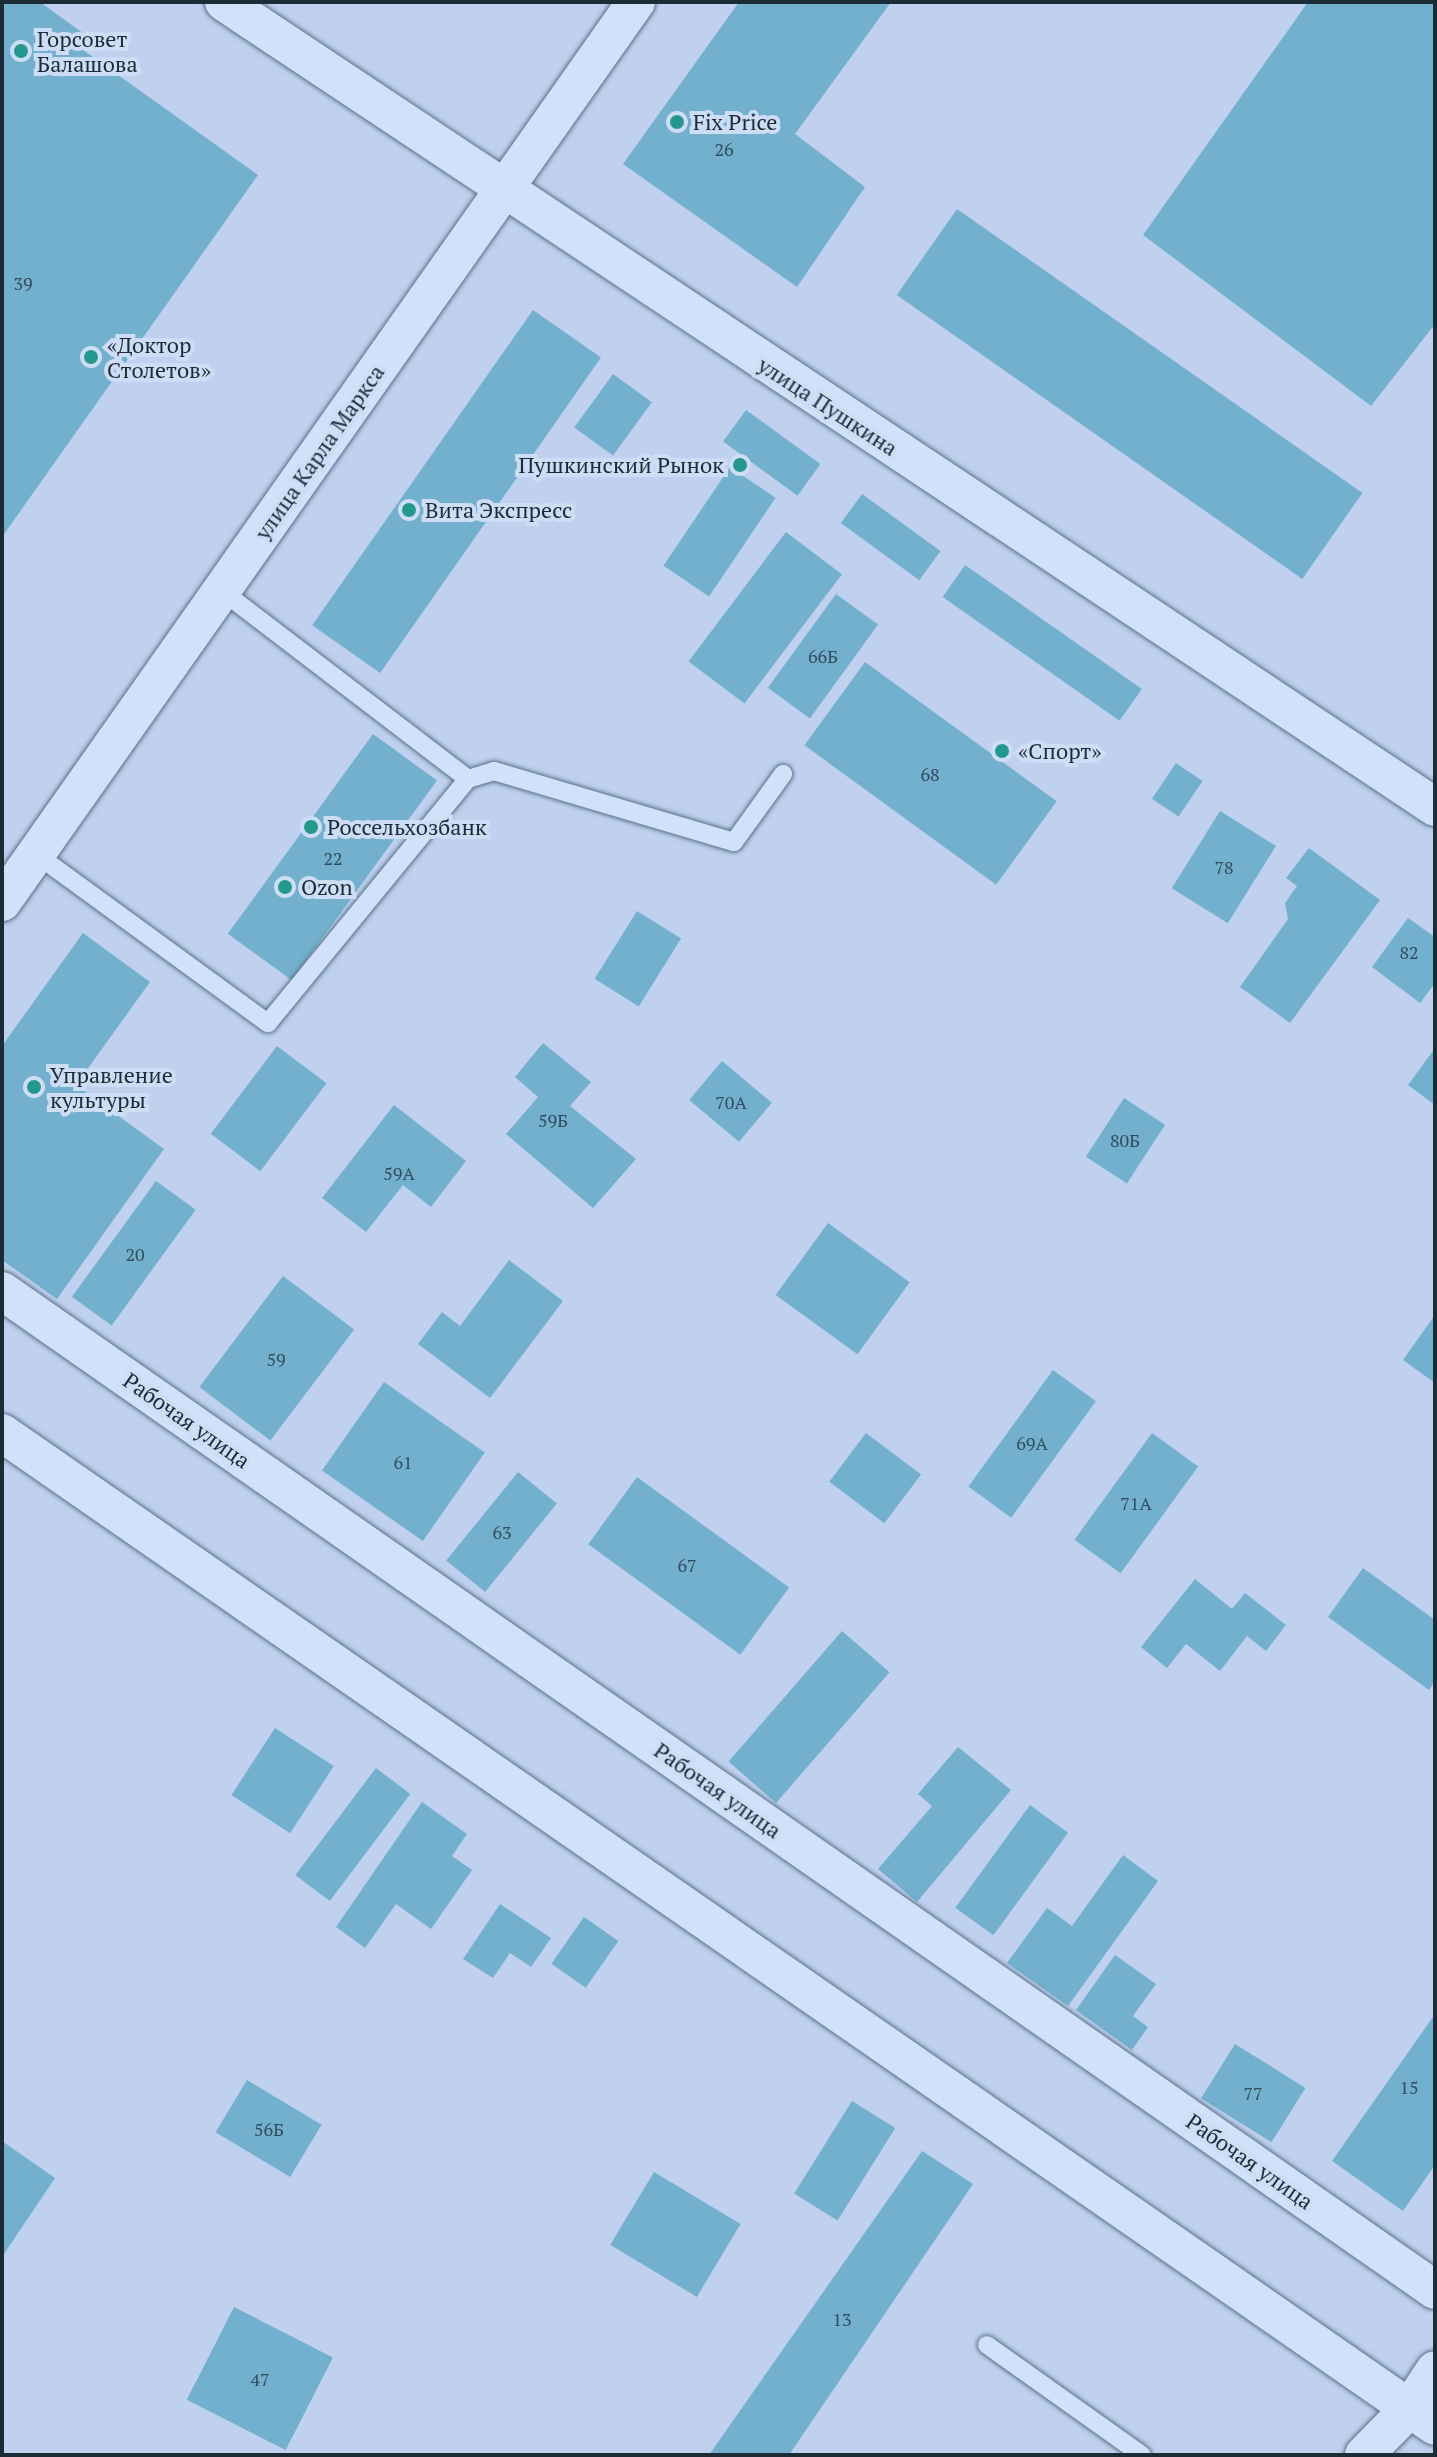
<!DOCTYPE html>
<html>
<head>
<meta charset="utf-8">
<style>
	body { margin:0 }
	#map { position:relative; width:1437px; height:2457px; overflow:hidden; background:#bfd1ef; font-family:"PT Serif",serif }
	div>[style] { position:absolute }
	.building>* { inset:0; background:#73b0ce; transform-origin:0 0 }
	.roads { filter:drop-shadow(0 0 2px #577288) drop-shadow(0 0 2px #577288) }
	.lane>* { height:18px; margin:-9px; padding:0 9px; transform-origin:9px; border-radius:9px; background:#d2e1fa }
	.street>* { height:38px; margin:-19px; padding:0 19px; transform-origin:19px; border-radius:19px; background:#d2e1fa }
	.dots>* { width:22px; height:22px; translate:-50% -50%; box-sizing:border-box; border:4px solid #ceddf6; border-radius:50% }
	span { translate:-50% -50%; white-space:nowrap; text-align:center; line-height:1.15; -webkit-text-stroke:8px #ceddf6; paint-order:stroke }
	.number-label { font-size:18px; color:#324d5d }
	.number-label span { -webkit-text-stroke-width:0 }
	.poi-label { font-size:22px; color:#1c2c37 }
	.left { translate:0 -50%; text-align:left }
	.right { translate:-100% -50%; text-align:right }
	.street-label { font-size:22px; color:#1c2c37 }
	.frame { position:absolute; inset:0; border:4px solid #1c2c37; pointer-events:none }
</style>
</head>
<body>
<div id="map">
	<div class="building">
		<div style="clip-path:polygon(2px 2px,40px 2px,87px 36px,79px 47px,258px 175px,2px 537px)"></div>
		<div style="clip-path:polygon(739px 2px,891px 2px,795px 134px,865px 187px,797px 287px,623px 164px)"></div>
		<div style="clip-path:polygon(1308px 2px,1435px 2px,1435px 324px,1371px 406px,1143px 235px)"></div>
		<div style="left:957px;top:209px;width:495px;height:105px;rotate:35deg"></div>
		<div style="left:533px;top:310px;width:83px;height:385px;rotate:35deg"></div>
		<div style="left:613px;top:374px;width:48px;height:66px;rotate:36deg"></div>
		<div style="left:746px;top:410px;width:92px;height:39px;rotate:36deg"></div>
		<div style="left:730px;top:467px;width:55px;height:119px;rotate:34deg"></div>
		<div style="left:862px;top:494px;width:97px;height:36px;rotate:36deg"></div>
		<div style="left:786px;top:532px;width:70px;height:162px;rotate:37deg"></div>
		<div style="left:965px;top:565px;width:216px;height:39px;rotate:35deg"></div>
		<div style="left:836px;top:594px;width:52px;height:116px;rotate:36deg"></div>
		<div style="left:865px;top:662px;width:237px;height:103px;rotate:36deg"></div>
		<div style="left:373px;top:734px;width:79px;height:247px;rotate:36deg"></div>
		<div style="left:1176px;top:763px;width:32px;height:43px;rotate:34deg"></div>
		<div style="left:1220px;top:811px;width:66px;height:91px;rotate:32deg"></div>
		<div style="clip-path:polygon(1309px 848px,1380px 900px,1290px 1023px,1240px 987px,1288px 919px,1285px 903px,1297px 886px,1286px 878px)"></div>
		<div style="left:637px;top:911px;width:52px;height:80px;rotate:32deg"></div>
		<div style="clip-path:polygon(1408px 918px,1435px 937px,1435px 983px,1420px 1003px,1372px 967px)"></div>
		<div style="clip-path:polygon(83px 933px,150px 982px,76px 1085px,164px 1149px,57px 1299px,2px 1260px,2px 1046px)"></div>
		<div style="clip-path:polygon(543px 1043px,591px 1082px,570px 1106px,636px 1159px,593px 1208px,506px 1134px,538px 1097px,515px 1077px)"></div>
		<div style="left:277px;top:1046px;width:62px;height:110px;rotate:37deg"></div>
		<div style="clip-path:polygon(1435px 1048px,1435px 1105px,1408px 1085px)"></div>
		<div style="left:722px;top:1061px;width:65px;height:51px;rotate:40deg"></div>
		<div style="left:1124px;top:1098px;width:49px;height:70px;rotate:33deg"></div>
		<div style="clip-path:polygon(394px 1105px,466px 1161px,431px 1207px,403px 1185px,366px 1232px,322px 1198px)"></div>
		<div style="left:156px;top:1181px;width:49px;height:143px;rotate:36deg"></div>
		<div style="left:828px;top:1223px;width:101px;height:89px;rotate:36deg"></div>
		<div style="clip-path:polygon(509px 1260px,563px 1301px,490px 1398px,418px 1344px,442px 1312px,460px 1326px)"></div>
		<div style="left:283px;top:1276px;width:89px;height:139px;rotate:37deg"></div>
		<div style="clip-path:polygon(1435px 1315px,1435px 1383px,1403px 1360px)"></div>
		<div style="left:1053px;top:1370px;width:53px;height:144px;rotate:36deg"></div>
		<div style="left:384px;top:1382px;width:123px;height:108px;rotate:35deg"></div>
		<div style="left:866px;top:1433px;width:69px;height:61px;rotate:37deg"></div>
		<div style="left:1152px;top:1433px;width:57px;height:132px;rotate:36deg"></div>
		<div style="left:518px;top:1472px;width:50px;height:114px;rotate:39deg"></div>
		<div style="left:637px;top:1477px;width:188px;height:83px;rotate:36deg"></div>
		<div style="clip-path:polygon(1363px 1568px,1435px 1620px,1435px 1681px,1429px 1690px,1328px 1617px)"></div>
		<div style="clip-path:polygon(1195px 1579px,1232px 1609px,1245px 1593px,1286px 1625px,1266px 1651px,1247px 1636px,1220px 1671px,1186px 1644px,1167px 1668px,1141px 1647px)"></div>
		<div style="left:842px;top:1631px;width:63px;height:173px;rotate:41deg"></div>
		<div style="left:275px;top:1728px;width:70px;height:80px;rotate:33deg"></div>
		<div style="clip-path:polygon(958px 1747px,1011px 1790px,917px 1902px,878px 1869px,932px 1806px,918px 1794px)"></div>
		<div style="left:376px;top:1768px;width:43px;height:134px;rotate:37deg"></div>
		<div style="clip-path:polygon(422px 1802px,467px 1834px,452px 1856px,472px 1870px,431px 1929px,396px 1904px,365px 1948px,336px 1927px)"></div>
		<div style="left:1030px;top:1805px;width:47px;height:127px;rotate:36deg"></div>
		<div style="clip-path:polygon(1123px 1855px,1158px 1881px,1068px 2006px,1007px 1963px,1047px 1908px,1072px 1926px)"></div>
		<div style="clip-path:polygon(500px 1904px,551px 1938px,531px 1967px,510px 1953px,493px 1978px,463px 1959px)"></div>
		<div style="left:584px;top:1917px;width:42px;height:57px;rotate:35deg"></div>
		<div style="clip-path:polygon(1115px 1955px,1156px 1984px,1133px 2016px,1148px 2027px,1132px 2050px,1076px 2010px)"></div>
		<div style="clip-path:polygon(1435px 2014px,1435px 2165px,1403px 2211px,1332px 2161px)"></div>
		<div style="left:1235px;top:2044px;width:83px;height:64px;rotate:32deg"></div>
		<div style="left:247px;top:2080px;width:87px;height:61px;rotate:31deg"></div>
		<div style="left:852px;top:2101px;width:51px;height:109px;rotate:32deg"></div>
		<div style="clip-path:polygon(2px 2141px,55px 2178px,2px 2257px)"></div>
		<div style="clip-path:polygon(922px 2151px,973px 2184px,789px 2455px,709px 2455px)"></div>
		<div style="left:654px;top:2172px;width:101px;height:85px;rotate:31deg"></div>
		<div style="left:234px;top:2307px;width:111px;height:104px;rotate:27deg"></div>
	</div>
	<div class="roads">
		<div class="lane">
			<div style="left:468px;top:779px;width:27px;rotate:-17deg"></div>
			<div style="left:494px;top:771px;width:250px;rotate:16.5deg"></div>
			<div style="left:734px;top:842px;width:84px;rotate:-54.2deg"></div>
			<div style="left:36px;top:854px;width:287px;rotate:36.1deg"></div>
			<div style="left:268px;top:1023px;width:315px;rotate:-50.7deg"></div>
			<div style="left:468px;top:779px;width:311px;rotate:-142.6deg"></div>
			<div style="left:987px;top:2345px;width:190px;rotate:35.4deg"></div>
		</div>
		<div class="street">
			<div style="left:224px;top:2px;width:1454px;rotate:33.61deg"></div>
			<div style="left:2px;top:902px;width:1101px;rotate:-54.84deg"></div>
			<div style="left:2px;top:1291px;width:1747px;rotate:34.88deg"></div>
			<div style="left:2px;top:1433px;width:1743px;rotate:34.72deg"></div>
			<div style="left:1364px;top:2455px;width:66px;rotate:-45.6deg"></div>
			<div style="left:1410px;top:2408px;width:45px;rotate:-56.7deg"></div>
		</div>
	</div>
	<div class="dots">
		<div style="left:21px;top:51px;background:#25988e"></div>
		<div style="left:677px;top:122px;background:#25988e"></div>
		<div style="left:91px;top:357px;background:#25988e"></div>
		<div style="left:740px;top:465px;background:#25988e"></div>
		<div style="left:409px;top:510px;background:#25988e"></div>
		<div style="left:1002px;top:751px;background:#25988e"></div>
		<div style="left:311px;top:827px;background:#25988e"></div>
		<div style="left:285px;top:887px;background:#25988e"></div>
		<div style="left:34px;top:1087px;background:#25988e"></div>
	</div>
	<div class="number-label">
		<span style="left:724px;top:149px">26</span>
		<span style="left:23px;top:283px">39</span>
		<span style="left:823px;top:656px">66Б</span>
		<span style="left:930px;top:774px">68</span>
		<span style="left:333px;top:858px">22</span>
		<span style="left:1224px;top:867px">78</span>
		<span style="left:1409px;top:952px">82</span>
		<span style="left:731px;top:1102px">70А</span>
		<span style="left:553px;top:1120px">59Б</span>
		<span style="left:1125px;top:1140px">80Б</span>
		<span style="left:399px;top:1173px">59А</span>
		<span style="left:135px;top:1254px">20</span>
		<span style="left:276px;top:1359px">59</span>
		<span style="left:1032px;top:1443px">69А</span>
		<span style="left:403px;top:1462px">61</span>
		<span style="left:1136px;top:1503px">71А</span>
		<span style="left:502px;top:1532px">63</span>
		<span style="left:687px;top:1565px">67</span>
		<span style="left:1409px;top:2087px">15</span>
		<span style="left:1253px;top:2093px">77</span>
		<span style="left:269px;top:2129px">56Б</span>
		<span style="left:842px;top:2319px">13</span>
		<span style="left:260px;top:2379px">47</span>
	</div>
	<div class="poi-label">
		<span class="left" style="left:37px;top:51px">Горсовет<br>Балашова</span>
		<span class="left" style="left:693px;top:122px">Fix Price</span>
		<span class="left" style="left:107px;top:357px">«Доктор<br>Столетов»</span>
		<span class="right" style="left:724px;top:465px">Пушкинский Рынок</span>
		<span class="left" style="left:425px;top:510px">Вита Экспресс</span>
		<span class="left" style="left:1018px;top:751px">«Спорт»</span>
		<span class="left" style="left:327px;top:827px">Россельхозбанк</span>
		<span class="left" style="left:301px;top:887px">Ozon</span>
		<span class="left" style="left:50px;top:1087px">Управление<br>культуры</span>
	</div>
	<div class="street-label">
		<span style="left:828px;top:406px;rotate:33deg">улица Пушкина</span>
		<span style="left:319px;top:452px;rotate:-55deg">улица Карла Маркса</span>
		<span style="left:187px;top:1420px;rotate:35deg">Рабочая улица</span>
		<span style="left:718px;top:1790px;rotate:35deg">Рабочая улица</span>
		<span style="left:1250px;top:2161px;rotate:35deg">Рабочая улица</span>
	</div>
	<div class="frame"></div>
</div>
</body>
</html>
